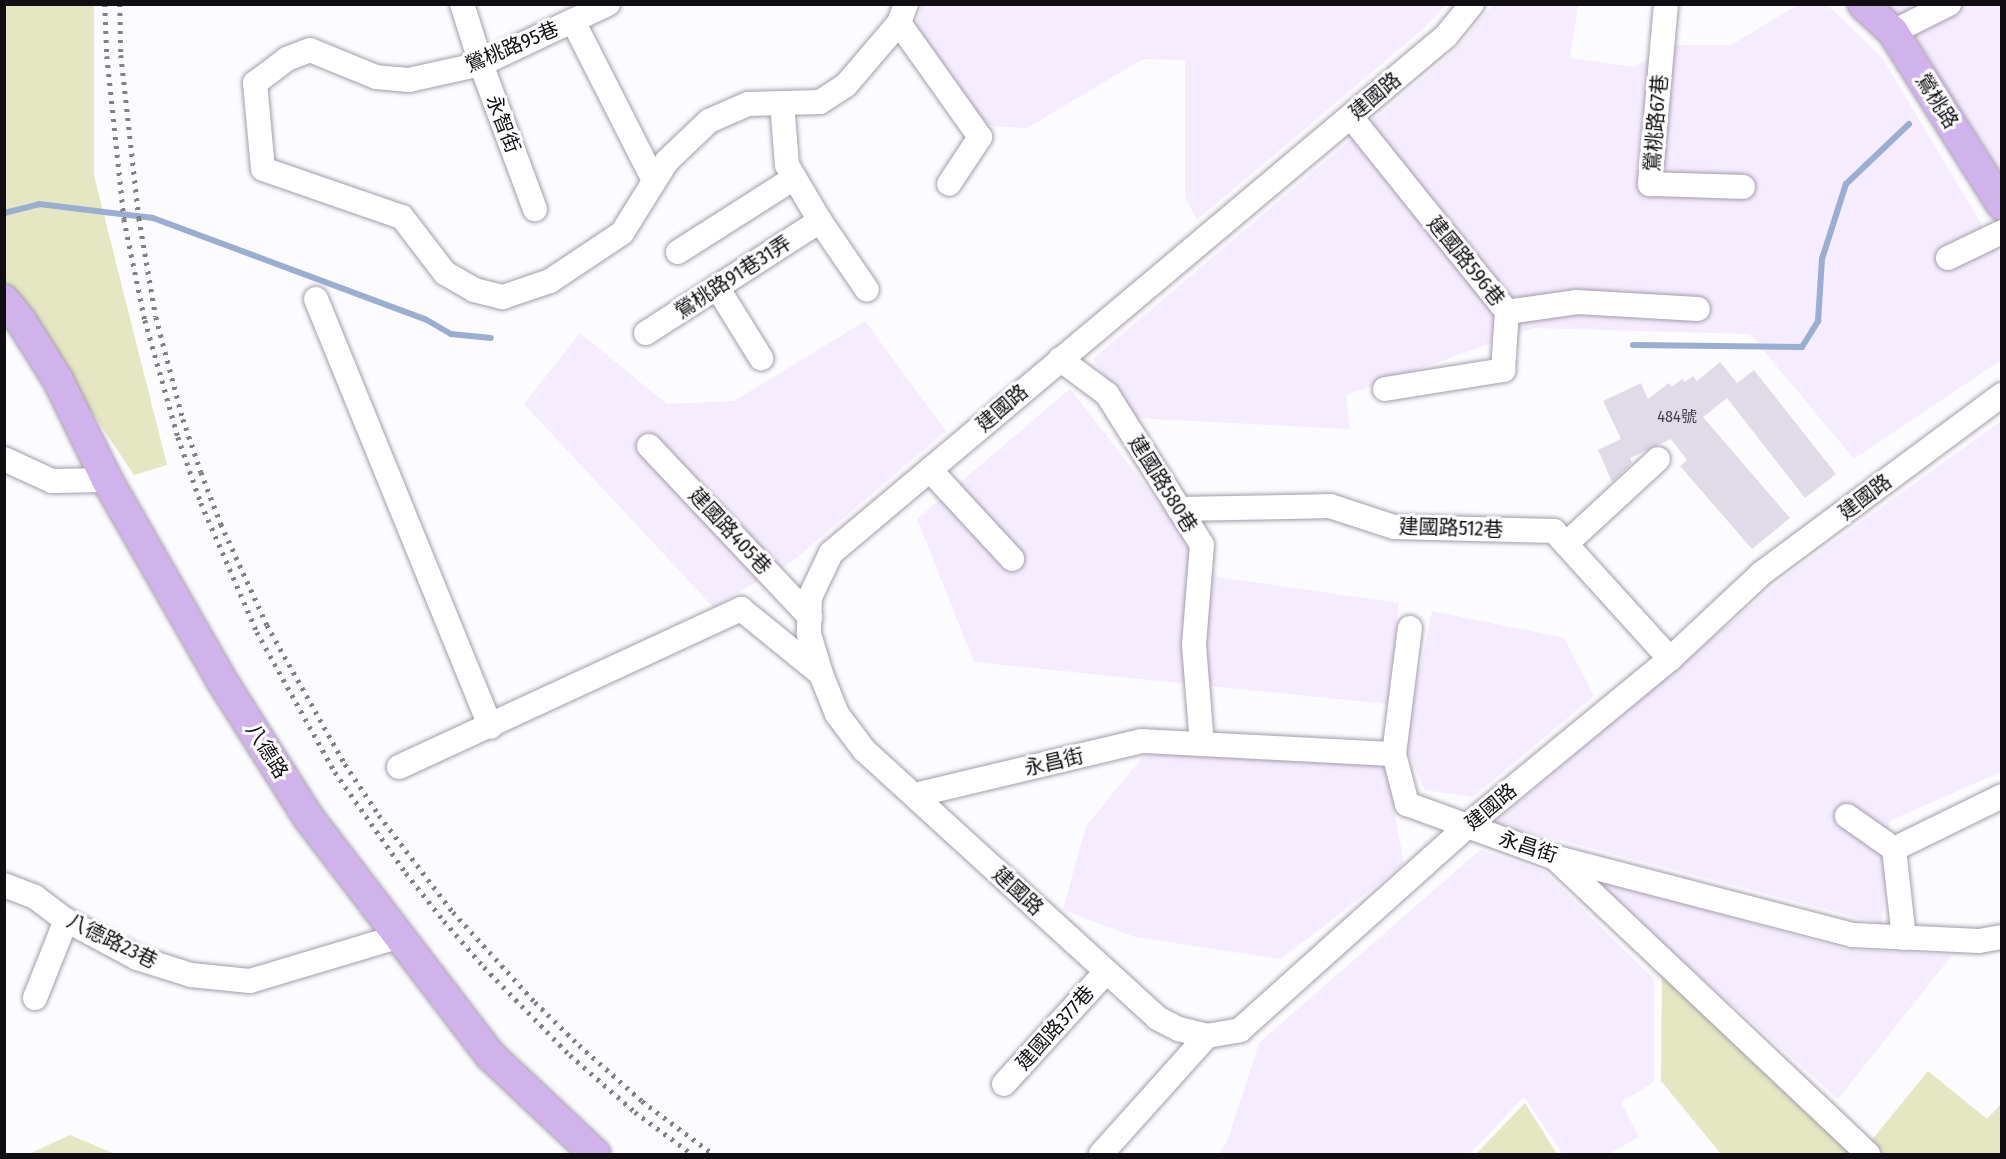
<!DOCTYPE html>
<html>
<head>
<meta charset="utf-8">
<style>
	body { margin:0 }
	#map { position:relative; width:2006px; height:1159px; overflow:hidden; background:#fcfbfe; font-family:"Fira Sans Condensed","Noto Sans TC",sans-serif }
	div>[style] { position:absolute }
	.built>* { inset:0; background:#f5ecff }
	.green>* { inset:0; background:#e4e7c2 }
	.stream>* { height:6px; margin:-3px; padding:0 3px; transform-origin:3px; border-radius:3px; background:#9aaed2 }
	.building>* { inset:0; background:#e1dae9 }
	.roads { filter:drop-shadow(0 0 2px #a39cab) drop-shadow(0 0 2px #a39cab) }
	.minor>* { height:24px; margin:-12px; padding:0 12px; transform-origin:12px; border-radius:12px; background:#fff }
	.major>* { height:30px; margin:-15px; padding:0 15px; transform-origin:15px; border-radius:15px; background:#d0b3eb }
	.rail>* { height:4.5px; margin-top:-2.25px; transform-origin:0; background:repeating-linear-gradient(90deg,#828084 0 3px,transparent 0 9px) }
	span { translate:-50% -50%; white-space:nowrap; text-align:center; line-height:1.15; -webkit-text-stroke:6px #fff; paint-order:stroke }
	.number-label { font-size:16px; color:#454148 }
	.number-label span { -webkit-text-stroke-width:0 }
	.street-label { font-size:20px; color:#110e13 }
	.frame { position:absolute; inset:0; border:6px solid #110e13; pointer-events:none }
</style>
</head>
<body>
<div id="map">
	<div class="built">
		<div style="clip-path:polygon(922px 4px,1446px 5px,1422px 30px,1197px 220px,1185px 197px,1185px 60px,1143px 59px,1027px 128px,991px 126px,977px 115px,916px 26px)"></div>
		<div style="clip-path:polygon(1493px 5px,1578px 5px,1570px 58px,1634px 67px,1673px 45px,1731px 45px,1798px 5px,1828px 5px,1883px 59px,2001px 257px,2001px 360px,1854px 459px,1750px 334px,1534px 328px,1346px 395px,1350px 429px,1133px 418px,1093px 359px,1456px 50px)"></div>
		<div style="clip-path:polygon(1884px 5px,2001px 5px,2001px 173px,1919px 41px)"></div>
		<div style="clip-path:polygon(865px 321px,946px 431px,793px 561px,713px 607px,524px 404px,580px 333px,667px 404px,734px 401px)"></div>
		<div style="clip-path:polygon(1070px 389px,1217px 577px,1399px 603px,1387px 704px,974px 662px,917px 519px)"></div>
		<div style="clip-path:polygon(2001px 421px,2001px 772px,1889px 821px,1882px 924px,1494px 823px,1786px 576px)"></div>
		<div style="clip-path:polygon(1432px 611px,1564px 638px,1594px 696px,1473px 797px,1425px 790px,1405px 746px)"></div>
		<div style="clip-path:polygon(1146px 753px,1386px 766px,1404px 864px,1281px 959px,1135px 937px,1063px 910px,1086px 826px)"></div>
		<div style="clip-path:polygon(1480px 850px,1544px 871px,1654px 979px,1654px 1082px,1621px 1102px,1639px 1137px,1608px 1154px,1563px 1154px,1524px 1097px,1469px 1154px,1218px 1154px,1227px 1142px,1259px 1043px)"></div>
		<div style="clip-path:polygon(1602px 881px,1844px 949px,1952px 955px,1838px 1099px,1607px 893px)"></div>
	</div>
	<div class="green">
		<div style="clip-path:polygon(4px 5px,94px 5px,94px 175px,167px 465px,134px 475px,5px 282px)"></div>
		<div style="clip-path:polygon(1662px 964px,1859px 1154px,1721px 1154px,1661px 1081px)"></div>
		<div style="clip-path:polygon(1928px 1071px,1987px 1119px,2001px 1104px,2001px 1154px,1884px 1154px,1871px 1141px)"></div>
		<div style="clip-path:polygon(1525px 1103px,1557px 1154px,1476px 1154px)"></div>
		<div style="clip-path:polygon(70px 1135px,115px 1154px,29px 1154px)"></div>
	</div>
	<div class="stream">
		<div style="left:4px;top:213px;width:36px;rotate:-14deg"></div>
		<div style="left:39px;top:204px;width:115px;rotate:7deg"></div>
		<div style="left:153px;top:218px;width:290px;rotate:20.4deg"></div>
		<div style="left:425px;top:319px;width:30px;rotate:30deg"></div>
		<div style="left:451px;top:334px;width:40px;rotate:5.7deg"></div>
		<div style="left:1633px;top:345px;width:169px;rotate:0.7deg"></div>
		<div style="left:1802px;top:347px;width:31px;rotate:-58deg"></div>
		<div style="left:1818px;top:321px;width:62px;rotate:-86.3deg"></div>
		<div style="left:1822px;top:259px;width:79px;rotate:-72.3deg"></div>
		<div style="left:1846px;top:184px;width:87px;rotate:-43.6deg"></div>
	</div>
	<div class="building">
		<div style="clip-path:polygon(1720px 362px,1737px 383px,1754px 370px,1836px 474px,1805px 498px,1727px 398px,1703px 417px,1790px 518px,1752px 549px,1680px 466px,1687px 460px,1671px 439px,1630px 458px,1632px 463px,1612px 482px,1598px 450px,1621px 439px,1603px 401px,1641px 383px,1648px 399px,1669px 383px,1672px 387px,1682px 379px,1685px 382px,1693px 376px,1697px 381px)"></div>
	</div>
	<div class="roads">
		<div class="minor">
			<div style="left:462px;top:4px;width:63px;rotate:72.4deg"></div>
			<div style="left:481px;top:64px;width:155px;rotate:69.6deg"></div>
			<div style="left:608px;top:4px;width:140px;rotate:154.7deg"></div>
			<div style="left:481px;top:64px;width:74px;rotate:167.5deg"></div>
			<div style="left:409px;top:80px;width:33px;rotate:-175deg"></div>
			<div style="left:376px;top:77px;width:71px;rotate:-157.8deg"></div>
			<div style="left:310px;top:50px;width:25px;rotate:159deg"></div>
			<div style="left:287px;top:59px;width:40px;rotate:143deg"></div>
			<div style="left:255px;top:83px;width:86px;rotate:84.7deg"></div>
			<div style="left:263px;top:169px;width:147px;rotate:19.1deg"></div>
			<div style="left:402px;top:217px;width:71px;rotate:52.5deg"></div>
			<div style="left:445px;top:273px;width:34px;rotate:30deg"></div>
			<div style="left:474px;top:290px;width:30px;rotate:14deg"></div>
			<div style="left:503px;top:297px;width:50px;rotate:-18.8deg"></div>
			<div style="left:550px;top:281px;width:87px;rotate:-33.7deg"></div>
			<div style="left:622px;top:233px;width:85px;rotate:-58deg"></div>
			<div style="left:667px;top:161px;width:58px;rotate:-43.6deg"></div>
			<div style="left:709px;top:121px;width:43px;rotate:-23.6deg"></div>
			<div style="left:748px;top:104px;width:72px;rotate:-1.6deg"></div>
			<div style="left:820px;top:102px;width:31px;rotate:-33deg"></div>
			<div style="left:846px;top:85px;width:82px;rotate:-49.5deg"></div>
			<div style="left:899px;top:23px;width:20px;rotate:-70deg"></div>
			<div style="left:1472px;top:4px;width:41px;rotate:129.1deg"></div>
			<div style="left:1446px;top:36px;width:803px;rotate:139.95deg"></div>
			<div style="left:831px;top:553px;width:49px;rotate:115.5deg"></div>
			<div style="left:810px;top:597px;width:37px;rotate:92deg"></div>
			<div style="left:809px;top:634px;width:42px;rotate:73.3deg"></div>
			<div style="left:821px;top:674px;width:43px;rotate:68.2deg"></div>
			<div style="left:837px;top:714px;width:45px;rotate:53.1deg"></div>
			<div style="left:864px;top:750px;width:397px;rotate:42.4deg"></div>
			<div style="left:1157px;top:1018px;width:25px;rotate:27deg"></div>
			<div style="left:1179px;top:1029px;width:29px;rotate:14deg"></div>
			<div style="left:1207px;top:1036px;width:34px;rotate:-10deg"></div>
			<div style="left:1240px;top:1030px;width:304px;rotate:-41.9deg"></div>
			<div style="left:1466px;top:827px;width:264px;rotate:-39.5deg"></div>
			<div style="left:1670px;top:659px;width:126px;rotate:-43.1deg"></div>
			<div style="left:1762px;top:573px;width:299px;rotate:-36.6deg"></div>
			<div style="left:1666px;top:4px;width:181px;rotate:95.1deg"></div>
			<div style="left:1650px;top:184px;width:93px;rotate:1.8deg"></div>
			<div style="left:573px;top:21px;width:179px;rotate:63.1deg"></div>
			<div style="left:899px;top:23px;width:140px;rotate:54.6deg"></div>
			<div style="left:980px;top:137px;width:56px;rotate:123.4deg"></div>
			<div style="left:1893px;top:32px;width:63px;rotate:-26.6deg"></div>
			<div style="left:1351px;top:117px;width:250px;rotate:51.3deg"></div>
			<div style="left:1507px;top:312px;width:71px;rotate:-8.1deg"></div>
			<div style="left:1577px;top:302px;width:121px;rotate:3.3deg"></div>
			<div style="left:820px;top:221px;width:83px;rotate:55.7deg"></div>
			<div style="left:678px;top:252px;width:138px;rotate:-32.5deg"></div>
			<div style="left:1948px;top:258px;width:60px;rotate:-25.7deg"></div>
			<div style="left:717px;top:287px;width:84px;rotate:58.2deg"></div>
			<div style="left:316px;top:299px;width:462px;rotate:67.8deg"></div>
			<div style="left:646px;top:333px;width:207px;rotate:-32.8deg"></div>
			<div style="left:820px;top:221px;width:65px;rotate:-120.5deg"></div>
			<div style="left:787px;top:165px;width:62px;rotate:-94.6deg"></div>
			<div style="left:1060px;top:359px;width:59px;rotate:36.7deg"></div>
			<div style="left:1107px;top:394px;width:178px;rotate:57.8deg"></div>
			<div style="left:1202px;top:545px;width:100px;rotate:94.6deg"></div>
			<div style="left:1194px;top:645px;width:99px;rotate:85.4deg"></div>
			<div style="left:1385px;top:389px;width:120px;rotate:-9.1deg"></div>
			<div style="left:1503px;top:370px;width:58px;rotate:-86.1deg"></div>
			<div style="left:649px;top:446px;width:235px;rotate:46.7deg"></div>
			<div style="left:4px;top:459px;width:53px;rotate:24.6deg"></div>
			<div style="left:52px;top:481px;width:55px;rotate:-1deg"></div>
			<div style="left:930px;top:470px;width:121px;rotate:47.3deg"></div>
			<div style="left:1179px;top:509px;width:151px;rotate:-1.1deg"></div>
			<div style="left:1330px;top:506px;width:67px;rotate:18.2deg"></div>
			<div style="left:1394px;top:527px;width:160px;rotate:1.4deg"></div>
			<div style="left:1554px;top:531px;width:173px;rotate:47.8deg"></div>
			<div style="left:1566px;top:544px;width:125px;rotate:-42.7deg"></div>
			<div style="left:1394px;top:754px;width:127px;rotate:-82.8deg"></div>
			<div style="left:399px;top:767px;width:377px;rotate:-24.8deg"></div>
			<div style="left:741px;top:609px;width:103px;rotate:39.1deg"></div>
			<div style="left:915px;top:795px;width:233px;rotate:-13.4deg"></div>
			<div style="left:1142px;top:741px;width:252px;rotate:3deg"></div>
			<div style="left:1394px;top:754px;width:52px;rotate:75.4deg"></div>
			<div style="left:1407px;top:804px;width:155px;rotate:20deg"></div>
			<div style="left:1553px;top:857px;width:309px;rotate:14.6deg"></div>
			<div style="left:1852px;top:935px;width:127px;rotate:2.7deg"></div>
			<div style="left:1979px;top:941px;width:23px;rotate:-10deg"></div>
			<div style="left:1847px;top:816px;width:57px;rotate:35.1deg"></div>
			<div style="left:1555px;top:858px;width:431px;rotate:43.4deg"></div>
			<div style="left:4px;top:885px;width:33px;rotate:21deg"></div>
			<div style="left:35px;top:897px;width:39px;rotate:37deg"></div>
			<div style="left:66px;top:920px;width:81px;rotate:28.2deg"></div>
			<div style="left:137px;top:958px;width:57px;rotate:17.5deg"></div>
			<div style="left:191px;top:975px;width:59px;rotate:5.8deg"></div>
			<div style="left:250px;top:981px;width:157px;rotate:-16.7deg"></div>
			<div style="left:1904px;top:938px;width:90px;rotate:-96.4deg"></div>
			<div style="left:1894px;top:849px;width:120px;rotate:-26.1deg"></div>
			<div style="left:35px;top:998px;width:84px;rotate:-68.3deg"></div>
			<div style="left:1004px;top:1084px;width:151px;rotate:-47.7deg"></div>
			<div style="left:1101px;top:1154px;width:159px;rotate:-48.1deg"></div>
		</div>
		<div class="major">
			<div style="left:1863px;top:4px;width:41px;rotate:43deg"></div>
			<div style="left:1893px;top:32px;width:204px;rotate:57.8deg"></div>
			<div style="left:4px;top:300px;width:27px;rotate:51deg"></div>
			<div style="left:21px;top:321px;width:70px;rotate:57.9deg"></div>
			<div style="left:58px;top:380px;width:111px;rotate:63.9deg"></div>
			<div style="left:107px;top:480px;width:232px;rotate:60.2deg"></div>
			<div style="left:222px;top:681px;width:161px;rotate:57.7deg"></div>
			<div style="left:308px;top:817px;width:301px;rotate:52.6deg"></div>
			<div style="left:491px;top:1056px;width:143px;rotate:43.3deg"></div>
		</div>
	</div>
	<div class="rail">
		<div style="left:105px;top:4px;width:52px;rotate:87.8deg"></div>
		<div style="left:107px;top:56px;width:164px;rotate:84deg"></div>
		<div style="left:124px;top:219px;width:103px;rotate:78.3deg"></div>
		<div style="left:145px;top:320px;width:122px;rotate:74.2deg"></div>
		<div style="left:178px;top:437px;width:70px;rotate:70.8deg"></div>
		<div style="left:201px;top:503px;width:141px;rotate:66.5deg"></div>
		<div style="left:257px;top:632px;width:160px;rotate:60.9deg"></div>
		<div style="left:335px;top:772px;width:123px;rotate:54.9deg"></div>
		<div style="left:406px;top:873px;width:61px;rotate:51.6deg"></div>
		<div style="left:444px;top:921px;width:61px;rotate:49deg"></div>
		<div style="left:484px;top:967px;width:123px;rotate:45.7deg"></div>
		<div style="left:570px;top:1055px;width:86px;rotate:41.2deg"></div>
		<div style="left:635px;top:1112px;width:71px;rotate:36.4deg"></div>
		<div style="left:120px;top:4px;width:51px;rotate:88.9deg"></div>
		<div style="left:121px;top:55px;width:164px;rotate:83.7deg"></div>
		<div style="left:139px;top:218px;width:100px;rotate:80.3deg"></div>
		<div style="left:156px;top:317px;width:106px;rotate:75.2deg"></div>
		<div style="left:183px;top:419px;width:56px;rotate:71.2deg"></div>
		<div style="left:201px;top:472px;width:56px;rotate:69deg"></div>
		<div style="left:221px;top:524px;width:111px;rotate:65.5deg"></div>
		<div style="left:267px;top:625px;width:159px;rotate:60.7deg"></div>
		<div style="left:345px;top:764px;width:61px;rotate:56.3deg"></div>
		<div style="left:379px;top:815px;width:122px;rotate:52.7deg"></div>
		<div style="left:453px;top:912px;width:122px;rotate:47.7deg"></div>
		<div style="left:535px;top:1002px;width:62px;rotate:44.3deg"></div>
		<div style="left:579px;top:1045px;width:84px;rotate:41.6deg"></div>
		<div style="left:642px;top:1101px;width:89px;rotate:36.7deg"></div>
	</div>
	<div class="number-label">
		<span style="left:1677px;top:417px">484號</span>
	</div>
	<div class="street-label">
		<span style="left:512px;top:47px;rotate:-23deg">鶯桃路95巷</span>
		<span style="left:1375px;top:96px;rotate:-40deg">建國路</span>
		<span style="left:1937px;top:101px;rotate:58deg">鶯桃路</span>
		<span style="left:1656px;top:123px;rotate:-85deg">鶯桃路67巷</span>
		<span style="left:503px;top:124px;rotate:69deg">永智街</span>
		<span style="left:1466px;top:261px;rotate:51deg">建國路596巷</span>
		<span style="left:733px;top:277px;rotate:-33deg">鶯桃路91巷31弄</span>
		<span style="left:1002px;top:408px;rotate:-40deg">建國路</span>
		<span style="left:1163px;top:484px;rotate:58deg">建國路580巷</span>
		<span style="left:1865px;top:497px;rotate:-37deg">建國路</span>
		<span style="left:1451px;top:528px;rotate:2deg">建國路512巷</span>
		<span style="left:730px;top:531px;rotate:47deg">建國路405巷</span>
		<span style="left:267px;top:751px;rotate:58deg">八德路</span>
		<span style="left:1054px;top:762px;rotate:-13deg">永昌街</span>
		<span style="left:1491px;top:807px;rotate:-40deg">建國路</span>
		<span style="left:1528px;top:847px;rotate:18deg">永昌街</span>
		<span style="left:1018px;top:891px;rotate:43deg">建國路</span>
		<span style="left:112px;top:941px;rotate:26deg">八德路23巷</span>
		<span style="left:1055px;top:1028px;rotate:-48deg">建國路377巷</span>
	</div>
	<div class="frame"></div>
</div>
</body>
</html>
